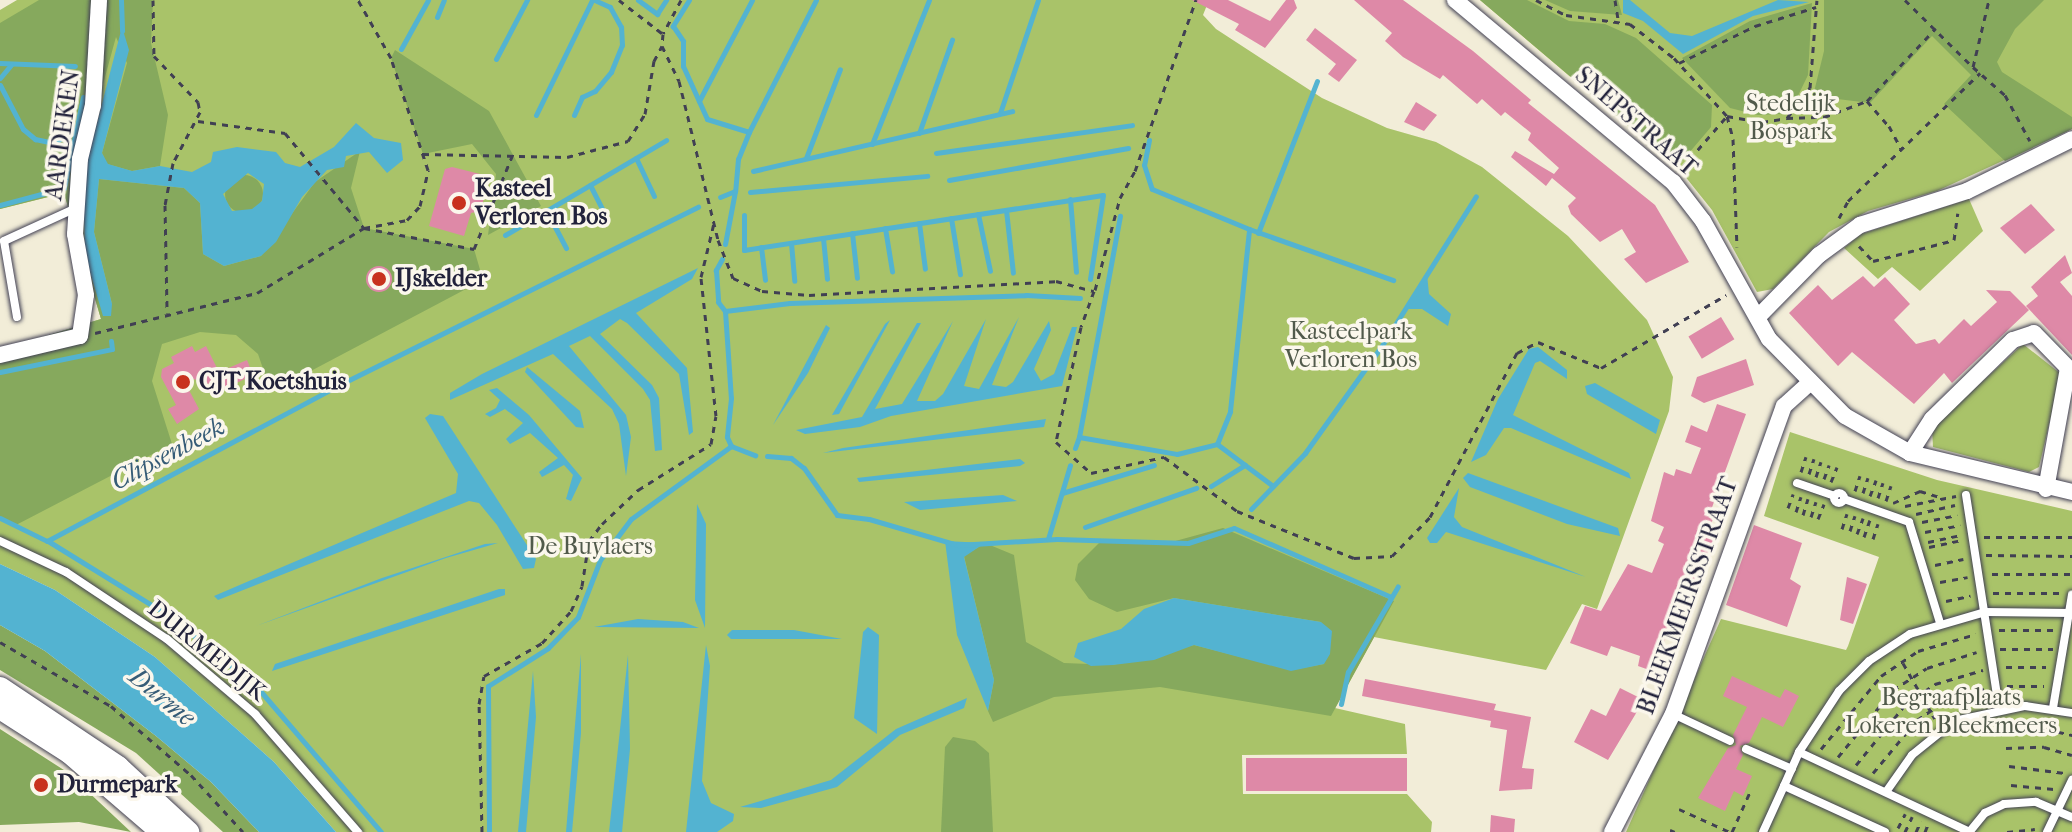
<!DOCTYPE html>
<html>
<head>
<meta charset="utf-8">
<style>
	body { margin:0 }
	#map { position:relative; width:2072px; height:832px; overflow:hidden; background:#f2edd8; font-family:"IM FELL French Canon",serif }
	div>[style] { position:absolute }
	.green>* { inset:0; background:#a9c369 }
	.forest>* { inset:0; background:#86a95d }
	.round { border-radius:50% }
	.water>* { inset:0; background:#53b3d1 }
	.stream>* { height:5px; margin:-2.5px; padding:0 2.5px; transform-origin:2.5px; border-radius:2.5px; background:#53b3d1 }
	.building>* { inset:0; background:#de89a7; transform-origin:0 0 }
	.path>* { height:3px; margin-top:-1.5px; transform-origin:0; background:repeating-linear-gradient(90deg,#414053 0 6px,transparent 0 12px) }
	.roads { filter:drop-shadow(0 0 2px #414053) drop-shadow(0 0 2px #414053) }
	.lane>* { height:8px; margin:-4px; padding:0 4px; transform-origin:4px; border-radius:4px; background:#fff }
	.lane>.ring { margin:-4px; padding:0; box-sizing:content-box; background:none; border:8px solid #fff; border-radius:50% }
	.street>* { height:16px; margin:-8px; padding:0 8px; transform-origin:8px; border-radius:8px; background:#fff }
	.secondary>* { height:22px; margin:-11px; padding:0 11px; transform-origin:11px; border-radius:11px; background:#fff }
	.dots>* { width:22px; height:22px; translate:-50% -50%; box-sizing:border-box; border:4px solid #fbf7ec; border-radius:50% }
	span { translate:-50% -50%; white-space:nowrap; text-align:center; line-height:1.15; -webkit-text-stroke:7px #fbf7ec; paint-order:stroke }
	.park-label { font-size:24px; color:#515a4b }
	.street-label { font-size:24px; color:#22223b }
	.poi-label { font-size:24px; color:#22223b; font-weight:700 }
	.left { translate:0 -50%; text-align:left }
	.water-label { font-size:26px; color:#365c77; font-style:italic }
</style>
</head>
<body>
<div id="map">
	<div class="green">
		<div style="clip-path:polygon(17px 0,1209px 0,1203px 15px,1216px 29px,1322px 98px,1387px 128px,1436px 142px,1482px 167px,1568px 236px,1647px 320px,1673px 377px,1669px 411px,1597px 609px,1582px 604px,1546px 670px,1374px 637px,1335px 708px,1405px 724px,1407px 754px,1242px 755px,1243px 794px,1407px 794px,1432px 822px,1431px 832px,336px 832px,274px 762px,155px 657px,55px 590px,0 564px,0 350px,101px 319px,64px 193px,0 209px,0 10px)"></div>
		<div style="clip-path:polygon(1480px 0,2072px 0,2072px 129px,1937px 191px,1868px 211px,1829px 232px,1773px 289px,1757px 292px,1712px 210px,1680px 170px)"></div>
		<div style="clip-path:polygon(1969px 199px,1983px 231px,1920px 291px,1892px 267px,1878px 279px,1844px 248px,1861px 234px)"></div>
		<div style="clip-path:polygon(2023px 344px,2061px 374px,2039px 467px,2029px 472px,1933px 447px,1932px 428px)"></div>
		<div style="clip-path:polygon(1790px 432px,1937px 480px,2072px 511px,2072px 832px,1626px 832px,1721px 619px,1846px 650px,1848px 646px,1879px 557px,1764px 516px)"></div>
	</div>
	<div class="forest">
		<div style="clip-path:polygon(39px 0,153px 0,151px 43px,168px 115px,160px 166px,132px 171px,107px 164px,102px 153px,127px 63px,116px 37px,100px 95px,81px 224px,85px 255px,112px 304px,94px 232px,99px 179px,184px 188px,200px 203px,203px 254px,224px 266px,261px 256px,315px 182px,360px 151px,351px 188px,364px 228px,474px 249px,483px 280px,271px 392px,258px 354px,236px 335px,200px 332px,162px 344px,152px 381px,172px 444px,16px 525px,0 517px,0 350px,101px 319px,64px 193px,0 209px,0 23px)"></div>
		<div style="clip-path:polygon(1480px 0,1527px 0,1569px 21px,1605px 24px,1636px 38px,1712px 105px,1711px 127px,1677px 167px)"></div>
		<div style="clip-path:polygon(1545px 0,1618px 0,1622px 15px,1570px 11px)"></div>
		<div style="clip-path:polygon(1824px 0,2044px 0,2015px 29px,1997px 62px,2002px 72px,2072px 117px,2072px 129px,2005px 161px,1944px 104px,1971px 75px,1932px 36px,1870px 103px,1813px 96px,1824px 51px)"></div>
		<div style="clip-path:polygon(1812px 3px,1808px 75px,1793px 106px,1782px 114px,1758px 115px,1730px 108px,1682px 58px,1750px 21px)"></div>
		<div style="clip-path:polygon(395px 50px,489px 111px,541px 206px,488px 235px,496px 174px,472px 144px,423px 154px,391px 58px)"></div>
		<div class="round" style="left:225px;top:175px;width:38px;height:38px"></div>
		<div style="clip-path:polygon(1223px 528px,1394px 601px,1331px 716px,1160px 687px,1054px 697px,993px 722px,988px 711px,994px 680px,964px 556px,985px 543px,1014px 555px,1026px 642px,1064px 663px,1113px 665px,1194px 645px,1291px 670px,1324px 664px,1321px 622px,1174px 598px,1117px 612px,1089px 599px,1075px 580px,1078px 564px,1099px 543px,1168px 543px)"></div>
		<div style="clip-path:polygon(0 625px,45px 651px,156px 736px,211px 782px,259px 832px,223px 832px,136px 753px,0 670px)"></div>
		<div style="clip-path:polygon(0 729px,67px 772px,131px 832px,79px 822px,0 825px)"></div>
		<div style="clip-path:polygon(953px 737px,975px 741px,989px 753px,993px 832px,941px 832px,945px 747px)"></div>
	</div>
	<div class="water">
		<div style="clip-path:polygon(1623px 0,1630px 0,1670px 33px,1692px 36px,1778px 0,1809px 2px,1753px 16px,1683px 54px,1643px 21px,1623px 13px)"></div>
		<div style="clip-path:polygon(evenodd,122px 27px,129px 50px,102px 153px,108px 164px,132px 171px,160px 166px,192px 172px,211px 162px,213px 152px,237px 147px,276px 152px,285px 163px,300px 167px,334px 147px,356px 123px,374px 138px,401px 143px,403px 160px,387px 173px,369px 152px,346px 156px,344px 167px,327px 170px,302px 197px,276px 242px,261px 256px,224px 266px,203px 254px,200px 203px,184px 188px,99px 179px,94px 232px,112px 304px,111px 316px,103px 316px,85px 255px,83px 176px,122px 27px,248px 173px,264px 184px,262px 201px,252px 209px,232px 211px,223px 194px,248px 173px)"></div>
		<div style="clip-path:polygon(698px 268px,692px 279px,636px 313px,687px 368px,693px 432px,689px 435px,679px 374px,627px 323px,620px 319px,600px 334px,652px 385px,659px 398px,662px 450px,655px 451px,650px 400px,643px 389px,590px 336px,569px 346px,626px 415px,631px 437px,626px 476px,619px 424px,612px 409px,553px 354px,450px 400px,450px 393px,482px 374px)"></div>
		<div style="clip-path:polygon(1427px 274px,1429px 294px,1451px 314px,1448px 326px,1422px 309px,1405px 309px)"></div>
		<div style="clip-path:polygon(1019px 317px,992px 385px,1006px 387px,1013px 382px,1049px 321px,1051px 330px,1034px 369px,1041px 381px,1054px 374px,1072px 327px,1077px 327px,1062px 386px,891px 416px,860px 427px,805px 434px,796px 430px,862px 417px,917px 323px,921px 323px,875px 409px,902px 404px,953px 321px,917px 401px,935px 401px,943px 394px,986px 319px,964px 386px,979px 389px)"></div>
		<div style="clip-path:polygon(890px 320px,839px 414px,832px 415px,885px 324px)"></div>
		<div style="clip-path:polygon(826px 325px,830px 328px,808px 373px,773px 425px)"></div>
		<div style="clip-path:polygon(1538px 347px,1567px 370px,1567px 379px,1540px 361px,1535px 363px,1513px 415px,1629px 473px,1631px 479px,1511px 428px,1504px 428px,1486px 455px,1471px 462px,1498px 399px,1529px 349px)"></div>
		<div style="clip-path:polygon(527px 367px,580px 411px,584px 428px,576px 427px,525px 372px)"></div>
		<div style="clip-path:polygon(1595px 383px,1660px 420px,1656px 434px,1587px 394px,1585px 386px)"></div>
		<div style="clip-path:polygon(497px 388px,529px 415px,582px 478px,571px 501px,566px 499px,573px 475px,564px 465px,542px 477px,539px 472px,558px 458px,530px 433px,510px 444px,506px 439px,523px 423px,505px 409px,490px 417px,485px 414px,496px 408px,500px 400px,489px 390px)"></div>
		<div style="clip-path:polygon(430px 414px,443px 416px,536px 559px,534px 568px,523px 569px,497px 525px,479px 503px,469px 501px,218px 600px,214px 596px,456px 493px,458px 474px,425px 418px)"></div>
		<div style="clip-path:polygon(1046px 419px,1044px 427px,823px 453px,843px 448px)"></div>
		<div style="clip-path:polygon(1020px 459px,1025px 463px,1020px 466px,859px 482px,857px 478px)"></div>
		<div style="clip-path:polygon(1468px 473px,1618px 528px,1620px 536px,1567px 524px,1470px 487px,1463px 478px)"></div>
		<div style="clip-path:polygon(1459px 488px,1454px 517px,1462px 527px,1586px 577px,1446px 532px,1437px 543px,1430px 543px,1427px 538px)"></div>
		<div style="clip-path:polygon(1003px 495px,1017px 501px,920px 510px,904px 502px)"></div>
		<div style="clip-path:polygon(697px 504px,706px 524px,705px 628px,695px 600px)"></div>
		<div style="clip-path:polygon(945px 541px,985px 543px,964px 557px,994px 680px,988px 711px,957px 635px)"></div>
		<div style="clip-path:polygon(498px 543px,446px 558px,256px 626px,382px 578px,485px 544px)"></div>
		<div style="clip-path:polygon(0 564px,55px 590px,155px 657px,274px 762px,336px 832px,259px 832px,211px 782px,156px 736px,45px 651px,0 625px)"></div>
		<div style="clip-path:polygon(499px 589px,505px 589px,505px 595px,272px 671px,275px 664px)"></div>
		<div style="clip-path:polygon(1174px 598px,1321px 622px,1332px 631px,1330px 654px,1324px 664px,1291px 671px,1194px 645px,1154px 660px,1113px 665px,1091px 666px,1074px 657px,1078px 643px,1121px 629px,1144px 609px)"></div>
		<div style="clip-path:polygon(638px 619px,683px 622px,699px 628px,594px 627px)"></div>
		<div style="clip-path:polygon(868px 627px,879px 635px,877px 734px,854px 718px,863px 632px)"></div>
		<div style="clip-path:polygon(732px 630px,794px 630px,842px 639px,731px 639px,727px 635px)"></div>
		<div style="clip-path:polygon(706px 645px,710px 666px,702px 781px,711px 803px,734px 814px,733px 821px,717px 832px,686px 832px)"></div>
		<div style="clip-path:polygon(581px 654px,581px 733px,572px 832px,566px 832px)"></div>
		<div style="clip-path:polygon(628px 655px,630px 749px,622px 832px,609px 832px)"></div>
		<div style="clip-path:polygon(533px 671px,536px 717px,526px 832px,518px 832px)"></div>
		<div style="clip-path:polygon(967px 698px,964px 708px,900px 735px,837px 787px,761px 808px,740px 807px,831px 780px,896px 729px)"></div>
	</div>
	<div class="stream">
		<div style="left:121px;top:0;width:31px;rotate:88deg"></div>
		<div style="left:638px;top:0;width:24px;rotate:36deg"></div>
		<div style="left:657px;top:14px;width:17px;rotate:-57deg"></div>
		<div style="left:689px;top:0;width:31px;rotate:122deg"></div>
		<div style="left:673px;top:26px;width:18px;rotate:56deg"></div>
		<div style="left:683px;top:41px;width:25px;rotate:90deg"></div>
		<div style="left:683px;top:66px;width:58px;rotate:65.6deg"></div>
		<div style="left:707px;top:119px;width:44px;rotate:17.2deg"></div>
		<div style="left:749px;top:132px;width:29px;rotate:112deg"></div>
		<div style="left:738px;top:159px;width:32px;rotate:95deg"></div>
		<div style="left:735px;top:191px;width:16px;rotate:158deg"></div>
		<div style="left:437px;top:17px;width:18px;rotate:-68deg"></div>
		<div style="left:401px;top:49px;width:56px;rotate:-61.1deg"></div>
		<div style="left:496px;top:59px;width:67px;rotate:-62.3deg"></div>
		<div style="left:0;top:63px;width:75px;rotate:2.3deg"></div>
		<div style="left:0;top:78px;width:17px;rotate:-50deg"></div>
		<div style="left:0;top:85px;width:50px;rotate:62.4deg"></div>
		<div style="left:23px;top:129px;width:16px;rotate:40deg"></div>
		<div style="left:35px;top:139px;width:19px;rotate:12deg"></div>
		<div style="left:54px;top:143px;width:25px;rotate:-34deg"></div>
		<div style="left:699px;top:101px;width:114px;rotate:-62.3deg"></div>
		<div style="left:1000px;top:113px;width:119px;rotate:-71.4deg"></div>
		<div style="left:536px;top:115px;width:128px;rotate:-64deg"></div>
		<div style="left:574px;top:115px;width:20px;rotate:-66deg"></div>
		<div style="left:582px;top:97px;width:14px;rotate:-25deg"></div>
		<div style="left:595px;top:91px;width:25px;rotate:-50deg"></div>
		<div style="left:611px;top:72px;width:29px;rotate:-68deg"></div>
		<div style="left:622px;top:45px;width:18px;rotate:-93deg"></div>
		<div style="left:621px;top:27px;width:23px;rotate:-119deg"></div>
		<div style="left:610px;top:7px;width:17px;rotate:-156deg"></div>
		<div style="left:749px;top:132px;width:148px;rotate:-63.1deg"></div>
		<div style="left:919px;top:133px;width:99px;rotate:-70.5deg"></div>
		<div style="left:1149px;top:140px;width:25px;rotate:101deg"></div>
		<div style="left:1144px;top:165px;width:25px;rotate:72deg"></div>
		<div style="left:1152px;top:189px;width:105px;rotate:22.4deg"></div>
		<div style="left:872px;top:144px;width:155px;rotate:-68.4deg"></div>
		<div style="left:936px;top:153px;width:198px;rotate:-8.1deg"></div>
		<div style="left:636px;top:158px;width:42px;rotate:64.7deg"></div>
		<div style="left:806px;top:158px;width:95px;rotate:-69.1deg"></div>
		<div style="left:753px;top:171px;width:266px;rotate:-13deg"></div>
		<div style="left:949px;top:180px;width:182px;rotate:-10.1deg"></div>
		<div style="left:590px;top:185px;width:29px;rotate:63deg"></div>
		<div style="left:750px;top:192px;width:178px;rotate:-5.2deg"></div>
		<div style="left:1070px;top:199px;width:73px;rotate:85.3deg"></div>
		<div style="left:0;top:205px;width:66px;rotate:-14.9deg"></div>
		<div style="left:64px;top:188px;width:93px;rotate:-78.2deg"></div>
		<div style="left:546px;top:210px;width:43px;rotate:62.2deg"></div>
		<div style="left:1006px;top:210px;width:63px;rotate:83.7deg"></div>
		<div style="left:978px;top:214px;width:58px;rotate:78.1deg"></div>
		<div style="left:744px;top:215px;width:35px;rotate:90deg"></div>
		<div style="left:744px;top:250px;width:363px;rotate:-8.7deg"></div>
		<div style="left:1103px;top:195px;width:85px;rotate:98.8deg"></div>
		<div style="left:951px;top:218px;width:57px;rotate:80.9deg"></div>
		<div style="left:919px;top:223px;width:46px;rotate:82.6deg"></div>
		<div style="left:885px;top:228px;width:44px;rotate:80.8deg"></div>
		<div style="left:852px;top:233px;width:45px;rotate:83.7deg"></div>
		<div style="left:1258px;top:233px;width:163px;rotate:-68.8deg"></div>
		<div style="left:505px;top:235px;width:187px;rotate:-30.5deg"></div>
		<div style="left:823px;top:238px;width:41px;rotate:84.4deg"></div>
		<div style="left:791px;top:243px;width:38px;rotate:85deg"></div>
		<div style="left:725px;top:244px;width:54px;rotate:-79.3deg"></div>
		<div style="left:761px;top:247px;width:33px;rotate:83deg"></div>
		<div style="left:722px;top:259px;width:13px;rotate:119deg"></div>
		<div style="left:716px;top:270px;width:32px;rotate:86deg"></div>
		<div style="left:718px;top:302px;width:11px;rotate:52deg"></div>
		<div style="left:725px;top:311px;width:87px;rotate:86.1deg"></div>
		<div style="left:731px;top:398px;width:39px;rotate:96deg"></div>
		<div style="left:727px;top:437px;width:10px;rotate:66deg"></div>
		<div style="left:731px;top:446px;width:26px;rotate:21deg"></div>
		<div style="left:725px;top:311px;width:65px;rotate:-7deg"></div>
		<div style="left:790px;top:303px;width:236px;rotate:-1.9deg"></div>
		<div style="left:1026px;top:295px;width:54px;rotate:3.2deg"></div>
		<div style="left:0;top:372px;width:114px;rotate:-11.6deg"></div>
		<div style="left:112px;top:349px;width:8px;rotate:-97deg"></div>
		<div style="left:1079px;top:437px;width:225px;rotate:-79.5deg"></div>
		<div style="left:1217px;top:444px;width:70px;rotate:36.9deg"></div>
		<div style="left:1075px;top:448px;width:12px;rotate:-70deg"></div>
		<div style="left:1079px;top:437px;width:99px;rotate:9.8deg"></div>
		<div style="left:1177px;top:454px;width:41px;rotate:-14deg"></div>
		<div style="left:1217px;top:444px;width:35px;rotate:-68deg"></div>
		<div style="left:1230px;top:411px;width:183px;rotate:-84deg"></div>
		<div style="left:1249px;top:229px;width:153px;rotate:19.5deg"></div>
		<div style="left:767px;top:456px;width:24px;rotate:5deg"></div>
		<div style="left:791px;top:458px;width:16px;rotate:38deg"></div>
		<div style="left:804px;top:468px;width:57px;rotate:54.9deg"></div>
		<div style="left:837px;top:515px;width:32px;rotate:7deg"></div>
		<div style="left:869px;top:519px;width:93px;rotate:16.3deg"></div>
		<div style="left:958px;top:545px;width:99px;rotate:-3.5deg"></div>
		<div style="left:1057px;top:539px;width:131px;rotate:1.7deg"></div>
		<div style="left:1188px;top:543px;width:48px;rotate:-18.1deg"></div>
		<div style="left:1234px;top:528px;width:171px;rotate:23.7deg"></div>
		<div style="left:1211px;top:486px;width:40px;rotate:-32deg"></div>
		<div style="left:1062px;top:493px;width:96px;rotate:-16.9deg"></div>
		<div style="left:1251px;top:509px;width:78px;rotate:-46deg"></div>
		<div style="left:1305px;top:453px;width:130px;rotate:-54.4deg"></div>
		<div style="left:1381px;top:347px;width:178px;rotate:-57.8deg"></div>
		<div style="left:0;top:518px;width:52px;rotate:26.1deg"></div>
		<div style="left:47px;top:541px;width:340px;rotate:-28.1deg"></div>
		<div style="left:347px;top:381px;width:392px;rotate:-26.4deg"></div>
		<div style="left:1085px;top:527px;width:118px;rotate:-19.4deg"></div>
		<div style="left:1048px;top:539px;width:77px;rotate:-73.4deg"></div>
		<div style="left:48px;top:541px;width:141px;rotate:31.7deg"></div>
		<div style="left:168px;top:615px;width:113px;rotate:38.9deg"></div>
		<div style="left:256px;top:686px;width:192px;rotate:49.4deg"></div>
		<div style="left:1341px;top:704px;width:33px;rotate:-78deg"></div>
		<div style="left:1348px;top:672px;width:99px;rotate:-59.8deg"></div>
		<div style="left:489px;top:832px;width:146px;rotate:-90.4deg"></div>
		<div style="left:488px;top:686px;width:71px;rotate:-32.3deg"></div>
		<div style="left:548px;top:648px;width:43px;rotate:-45.9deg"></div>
		<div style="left:578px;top:617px;width:61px;rotate:-68.9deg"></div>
		<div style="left:600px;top:560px;width:51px;rotate:-52.9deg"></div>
		<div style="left:631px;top:519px;width:124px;rotate:-36.1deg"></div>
	</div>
	<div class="building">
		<div style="clip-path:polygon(1192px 0,1228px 0,1270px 21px,1286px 0,1294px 0,1297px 8px,1265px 48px,1235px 30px,1239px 24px)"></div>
		<div style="clip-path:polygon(1354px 0,1403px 0,1473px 51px,1531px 100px,1528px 103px,1655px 205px,1689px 262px,1646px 283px,1624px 259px,1636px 252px,1622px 229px,1600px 242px,1571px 214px,1568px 206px,1576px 198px,1552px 178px,1546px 186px,1511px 157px,1515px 151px,1554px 174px,1559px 168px,1528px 140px,1531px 133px,1505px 112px,1501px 116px,1482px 99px,1477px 104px,1443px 75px,1440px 79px,1403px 57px,1385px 41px,1392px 33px)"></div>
		<div style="clip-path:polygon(1315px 28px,1357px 60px,1339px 82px,1328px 74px,1336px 64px,1306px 40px)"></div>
		<div style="clip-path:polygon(1416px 102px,1437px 115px,1424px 131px,1404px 122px)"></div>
		<div style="clip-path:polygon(452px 167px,480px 174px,489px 183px,480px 211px,471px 213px,464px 236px,429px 226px,445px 169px)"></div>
		<div style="clip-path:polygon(2031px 204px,2055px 230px,2025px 254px,2000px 228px)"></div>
		<div style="clip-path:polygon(2065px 255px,2072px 273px,2060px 282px,2072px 296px,2072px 355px,2026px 306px,2038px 296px,2031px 287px)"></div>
		<div class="round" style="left:366px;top:266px;width:26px;height:26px"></div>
		<div style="clip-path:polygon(1863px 276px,1874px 287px,1885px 277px,1910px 304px,1894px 320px,1916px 344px,1935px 339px,1939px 344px,1964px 319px,1971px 326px,1997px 302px,1986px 290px,2010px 291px,2029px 310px,1952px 383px,1944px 373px,1914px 404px,1852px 352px,1838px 366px,1789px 313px,1818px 285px,1832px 300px)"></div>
		<div style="left:1721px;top:317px;width:26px;height:38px;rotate:59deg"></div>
		<div style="clip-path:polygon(192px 346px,195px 352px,206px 346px,219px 372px,247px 360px,253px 375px,224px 389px,181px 375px,199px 409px,177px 424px,168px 409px,176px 405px,161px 377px,162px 369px,174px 363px,171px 357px)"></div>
		<div style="clip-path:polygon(1746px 359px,1754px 385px,1704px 403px,1691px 396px,1697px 377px)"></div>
		<div style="clip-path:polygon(1717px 404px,1746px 414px,1710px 513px,1715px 514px,1709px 529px,1719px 533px,1692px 610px,1679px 605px,1652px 671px,1638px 666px,1640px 656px,1611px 646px,1607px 656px,1570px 643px,1585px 606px,1601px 611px,1628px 564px,1652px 573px,1664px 544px,1658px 541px,1664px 527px,1651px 521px,1664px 472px,1674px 476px,1676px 469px,1691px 474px,1701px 448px,1685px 442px,1691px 425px,1707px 432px)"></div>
		<div style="clip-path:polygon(1754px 525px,1802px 543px,1790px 579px,1801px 586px,1787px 627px,1726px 605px)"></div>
		<div style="clip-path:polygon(1847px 577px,1867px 584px,1853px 624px,1840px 620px)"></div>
		<div style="clip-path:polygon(1732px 676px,1780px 698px,1785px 689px,1799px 696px,1783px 727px,1762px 717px,1749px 743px,1740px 746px,1743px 755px,1736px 769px,1752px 776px,1743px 796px,1734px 791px,1725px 811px,1698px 798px,1728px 748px,1736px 745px,1733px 735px,1747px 707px,1723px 696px)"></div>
		<div style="clip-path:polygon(1365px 679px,1496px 704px,1494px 710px,1531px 717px,1522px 768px,1534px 769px,1532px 789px,1499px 791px,1507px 730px,1490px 727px,1491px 721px,1362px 696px)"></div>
		<div style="clip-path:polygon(1620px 688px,1644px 700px,1608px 760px,1574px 742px,1591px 709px,1606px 716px)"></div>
		<div style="left:1246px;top:758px;width:161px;height:33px"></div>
		<div style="clip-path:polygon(1491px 815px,1515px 819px,1514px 832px,1490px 832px)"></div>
	</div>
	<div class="path">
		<div style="left:153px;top:0;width:56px;rotate:89deg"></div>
		<div style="left:154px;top:56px;width:64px;rotate:46.3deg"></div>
		<div style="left:198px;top:102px;width:10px;rotate:79deg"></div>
		<div style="left:200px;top:112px;width:58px;rotate:117.9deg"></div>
		<div style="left:173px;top:163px;width:43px;rotate:100.8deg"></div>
		<div style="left:165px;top:205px;width:108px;rotate:88.9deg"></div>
		<div style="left:619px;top:0;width:56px;rotate:37.7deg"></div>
		<div style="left:681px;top:0;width:38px;rotate:118deg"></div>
		<div style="left:663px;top:34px;width:12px;rotate:95deg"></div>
		<div style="left:662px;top:46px;width:39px;rotate:64deg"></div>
		<div style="left:679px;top:81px;width:164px;rotate:76.2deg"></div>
		<div style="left:718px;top:240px;width:41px;rotate:68.5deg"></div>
		<div style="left:733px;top:278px;width:32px;rotate:24deg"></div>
		<div style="left:762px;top:291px;width:47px;rotate:4.9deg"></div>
		<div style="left:809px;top:295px;width:247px;rotate:-3.2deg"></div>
		<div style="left:1056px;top:281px;width:39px;rotate:15deg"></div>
		<div style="left:1094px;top:291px;width:38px;rotate:110deg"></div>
		<div style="left:1081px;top:327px;width:118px;rotate:102.3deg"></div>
		<div style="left:1056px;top:442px;width:47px;rotate:41.5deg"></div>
		<div style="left:1091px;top:473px;width:75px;rotate:-12.4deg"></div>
		<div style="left:1164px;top:457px;width:91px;rotate:36.5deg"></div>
		<div style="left:1237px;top:511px;width:126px;rotate:21.9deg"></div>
		<div style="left:1354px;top:558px;width:38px;rotate:-3deg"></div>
		<div style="left:1392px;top:556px;width:54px;rotate:-45.7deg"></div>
		<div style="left:1430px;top:517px;width:186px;rotate:-62.1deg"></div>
		<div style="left:1517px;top:353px;width:24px;rotate:-28deg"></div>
		<div style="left:1538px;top:342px;width:68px;rotate:22.4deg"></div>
		<div style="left:1601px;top:368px;width:145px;rotate:-30.3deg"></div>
		<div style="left:1536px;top:0;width:34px;rotate:27deg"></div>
		<div style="left:1566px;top:15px;width:65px;rotate:8deg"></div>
		<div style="left:1630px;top:24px;width:56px;rotate:37.7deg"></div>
		<div style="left:1674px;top:58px;width:79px;rotate:47.6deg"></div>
		<div style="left:1727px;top:116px;width:36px;rotate:10deg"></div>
		<div style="left:1762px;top:122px;width:25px;rotate:-9deg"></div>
		<div style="left:1787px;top:118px;width:38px;rotate:-53deg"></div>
		<div style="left:1810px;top:88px;width:88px;rotate:-85.5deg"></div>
		<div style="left:1615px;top:0;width:20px;rotate:81deg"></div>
		<div style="left:1905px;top:0;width:95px;rotate:44.6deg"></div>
		<div style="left:1973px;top:67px;width:69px;rotate:-76.6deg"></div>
		<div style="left:1679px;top:63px;width:85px;rotate:-26deg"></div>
		<div style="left:1755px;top:26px;width:64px;rotate:-17.3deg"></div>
		<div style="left:1973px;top:67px;width:43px;rotate:41.2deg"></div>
		<div style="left:2005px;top:95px;width:52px;rotate:61.5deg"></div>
		<div style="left:1867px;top:101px;width:33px;rotate:49deg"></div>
		<div style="left:1889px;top:126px;width:26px;rotate:62deg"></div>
		<div style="left:1727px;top:116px;width:24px;rotate:75deg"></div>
		<div style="left:1733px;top:139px;width:108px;rotate:87.9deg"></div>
		<div style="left:1787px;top:118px;width:37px;rotate:-2deg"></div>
		<div style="left:1824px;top:117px;width:46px;rotate:-20.4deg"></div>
		<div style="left:1867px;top:101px;width:100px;rotate:-46.6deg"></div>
		<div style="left:198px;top:121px;width:88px;rotate:7.9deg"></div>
		<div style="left:285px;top:133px;width:124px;rotate:50.3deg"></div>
		<div style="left:364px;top:228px;width:112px;rotate:10.8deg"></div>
		<div style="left:474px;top:249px;width:103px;rotate:-67.7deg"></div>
		<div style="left:423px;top:154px;width:144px;rotate:1.2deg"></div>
		<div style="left:567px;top:157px;width:63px;rotate:-14.7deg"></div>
		<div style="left:628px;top:141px;width:32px;rotate:-58deg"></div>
		<div style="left:645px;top:114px;width:54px;rotate:-80.4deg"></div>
		<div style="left:654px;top:61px;width:17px;rotate:-62deg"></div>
		<div style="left:1682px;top:168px;width:69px;rotate:-49.1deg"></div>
		<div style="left:1839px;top:218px;width:19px;rotate:-62deg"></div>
		<div style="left:1848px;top:201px;width:184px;rotate:-44.1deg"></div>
		<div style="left:1859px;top:246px;width:21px;rotate:47deg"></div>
		<div style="left:1873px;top:261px;width:84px;rotate:-14.5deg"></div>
		<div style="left:1954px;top:240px;width:27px;rotate:-82deg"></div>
		<div style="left:1095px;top:290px;width:95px;rotate:-74.8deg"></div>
		<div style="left:1120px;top:198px;width:31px;rotate:-61deg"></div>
		<div style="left:1135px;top:171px;width:182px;rotate:-70.4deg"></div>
		<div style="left:95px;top:333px;width:167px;rotate:-13.9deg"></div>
		<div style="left:257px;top:293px;width:125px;rotate:-31.3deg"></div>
		<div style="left:364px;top:228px;width:44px;rotate:-10.5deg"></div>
		<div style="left:407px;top:220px;width:19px;rotate:-47deg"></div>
		<div style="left:420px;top:206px;width:37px;rotate:-77deg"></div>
		<div style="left:428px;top:170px;width:118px;rotate:-108.3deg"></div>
		<div style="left:391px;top:58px;width:67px;rotate:-119.6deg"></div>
		<div style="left:1801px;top:472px;width:16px;rotate:-72deg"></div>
		<div style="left:1809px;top:474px;width:16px;rotate:-72deg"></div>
		<div style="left:1816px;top:477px;width:16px;rotate:-72deg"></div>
		<div style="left:1824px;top:479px;width:15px;rotate:-70deg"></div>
		<div style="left:1831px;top:482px;width:16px;rotate:-68deg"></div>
		<div style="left:1855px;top:491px;width:16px;rotate:-72deg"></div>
		<div style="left:1863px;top:493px;width:16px;rotate:-72deg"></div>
		<div style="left:1870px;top:496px;width:17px;rotate:-69deg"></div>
		<div style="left:1878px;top:498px;width:16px;rotate:-72deg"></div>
		<div style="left:1886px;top:501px;width:16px;rotate:-72deg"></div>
		<div style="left:1893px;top:503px;width:30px;rotate:-24deg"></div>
		<div style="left:1920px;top:491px;width:21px;rotate:17deg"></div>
		<div style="left:1905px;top:506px;width:52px;rotate:-11.1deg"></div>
		<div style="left:1788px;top:508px;width:15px;rotate:-70deg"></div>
		<div style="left:1796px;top:512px;width:16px;rotate:-72deg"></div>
		<div style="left:1916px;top:514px;width:40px;rotate:-13deg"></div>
		<div style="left:1803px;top:515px;width:17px;rotate:-73deg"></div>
		<div style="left:1811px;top:517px;width:16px;rotate:-72deg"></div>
		<div style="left:1818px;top:519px;width:16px;rotate:-68deg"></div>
		<div style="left:1922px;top:522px;width:36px;rotate:-11deg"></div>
		<div style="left:1842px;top:529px;width:16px;rotate:-72deg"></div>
		<div style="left:1850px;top:531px;width:16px;rotate:-72deg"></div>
		<div style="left:1925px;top:532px;width:36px;rotate:-11deg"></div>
		<div style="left:1857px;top:534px;width:17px;rotate:-69deg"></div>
		<div style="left:1864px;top:537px;width:18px;rotate:-71deg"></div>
		<div style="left:1984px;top:537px;width:88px"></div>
		<div style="left:1873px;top:539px;width:16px;rotate:-72deg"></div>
		<div style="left:1928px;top:542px;width:33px;rotate:-12deg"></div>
		<div style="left:1929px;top:547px;width:33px;rotate:-12deg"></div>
		<div style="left:1986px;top:555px;width:86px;rotate:0.7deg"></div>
		<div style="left:1935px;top:565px;width:29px;rotate:-12deg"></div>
		<div style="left:1992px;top:574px;width:80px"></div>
		<div style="left:1940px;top:582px;width:28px;rotate:-10deg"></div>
		<div style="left:1993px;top:593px;width:68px"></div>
		<div style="left:1946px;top:601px;width:25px;rotate:-12deg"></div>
		<div style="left:1999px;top:630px;width:56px"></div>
		<div style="left:0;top:642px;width:128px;rotate:30deg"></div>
		<div style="left:111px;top:706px;width:106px;rotate:40.8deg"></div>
		<div style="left:191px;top:775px;width:77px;rotate:47.6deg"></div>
		<div style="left:2000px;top:649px;width:53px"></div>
		<div style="left:1903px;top:663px;width:64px;rotate:60.3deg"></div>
		<div style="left:2006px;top:667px;width:40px"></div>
		<div style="left:2007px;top:686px;width:37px"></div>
		<div style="left:2004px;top:729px;width:42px"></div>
		<div style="left:2046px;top:729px;width:27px;rotate:13deg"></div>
		<div style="left:2006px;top:748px;width:38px;rotate:-2deg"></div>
		<div style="left:2044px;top:747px;width:29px;rotate:16deg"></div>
		<div style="left:1821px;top:749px;width:94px;rotate:-50.6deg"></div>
		<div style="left:1881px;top:676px;width:45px;rotate:-34deg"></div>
		<div style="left:1918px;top:651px;width:60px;rotate:-16.3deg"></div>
		<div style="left:1838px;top:757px;width:87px;rotate:-50.6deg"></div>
		<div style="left:1893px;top:690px;width:40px;rotate:-32.9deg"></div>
		<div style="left:1927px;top:668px;width:52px;rotate:-17.7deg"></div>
		<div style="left:1856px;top:765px;width:77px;rotate:-50.8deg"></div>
		<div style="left:1905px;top:705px;width:37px;rotate:-35deg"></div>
		<div style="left:1935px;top:684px;width:50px;rotate:-16.3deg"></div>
		<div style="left:2009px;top:766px;width:56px;rotate:7.1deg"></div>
		<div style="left:1873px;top:773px;width:69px;rotate:-50.3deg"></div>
		<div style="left:1917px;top:720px;width:32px;rotate:-34deg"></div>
		<div style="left:1944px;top:702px;width:42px;rotate:-18deg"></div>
		<div style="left:2011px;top:785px;width:43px;rotate:5.3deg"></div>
		<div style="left:1679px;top:809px;width:56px;rotate:24.3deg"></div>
		<div style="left:1898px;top:828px;width:16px;rotate:-63deg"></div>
		<div style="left:1670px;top:830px;width:5px;rotate:22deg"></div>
		<div style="left:482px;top:832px;width:128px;rotate:-91.3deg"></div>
		<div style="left:479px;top:704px;width:28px;rotate:-80deg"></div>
		<div style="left:484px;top:676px;width:67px;rotate:-29.6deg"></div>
		<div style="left:542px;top:643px;width:43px;rotate:-47.8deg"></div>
		<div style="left:571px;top:611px;width:27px;rotate:-66deg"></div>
		<div style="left:582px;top:586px;width:46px;rotate:-81.2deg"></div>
		<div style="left:589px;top:541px;width:21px;rotate:-53deg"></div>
		<div style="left:602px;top:524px;width:50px;rotate:-43.4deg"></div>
		<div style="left:638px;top:490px;width:86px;rotate:-32.2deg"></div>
		<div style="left:711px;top:444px;width:28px;rotate:-80deg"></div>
		<div style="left:716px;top:416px;width:140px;rotate:-96.2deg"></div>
		<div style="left:701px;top:277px;width:56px;rotate:-76.5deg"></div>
		<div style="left:1732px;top:832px;width:44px;rotate:-65.8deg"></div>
		<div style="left:1905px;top:832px;width:17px;rotate:-65deg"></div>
		<div style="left:1916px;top:832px;width:12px;rotate:-66deg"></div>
		<div style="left:1925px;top:832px;width:9px;rotate:-69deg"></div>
		<div style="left:2007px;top:832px;width:28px;rotate:-6deg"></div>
	</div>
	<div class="roads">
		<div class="lane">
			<div style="left:17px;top:317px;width:77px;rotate:-99.7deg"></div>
			<div style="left:4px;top:241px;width:79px;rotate:-24.6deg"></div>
			<div style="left:1797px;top:483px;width:40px;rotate:18.9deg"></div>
			<div class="ring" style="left:1834px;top:493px;width:2px;height:2px"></div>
			<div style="left:1966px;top:495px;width:216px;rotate:81.2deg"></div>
			<div style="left:1844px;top:499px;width:69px;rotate:19.5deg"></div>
			<div style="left:1909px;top:522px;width:106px;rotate:72.9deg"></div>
			<div style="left:0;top:541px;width:73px;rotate:25.2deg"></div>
			<div style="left:66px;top:572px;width:121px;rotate:33.6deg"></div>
			<div style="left:167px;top:639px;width:116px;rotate:40.4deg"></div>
			<div style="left:255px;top:714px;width:157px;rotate:48.9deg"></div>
			<div style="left:2053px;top:708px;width:115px;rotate:-80.5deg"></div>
			<div style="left:1673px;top:714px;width:63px;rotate:25.3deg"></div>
			<div style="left:1746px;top:749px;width:50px;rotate:23.5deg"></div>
			<div style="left:1799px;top:752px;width:73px;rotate:-56.7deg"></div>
			<div style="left:1839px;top:691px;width:42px;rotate:-45deg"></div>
			<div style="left:1869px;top:661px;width:49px;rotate:-33.4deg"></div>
			<div style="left:1910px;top:634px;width:78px;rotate:-16.3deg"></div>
			<div style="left:1985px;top:612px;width:87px;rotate:0.7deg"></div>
			<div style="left:1886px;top:792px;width:45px;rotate:-54.9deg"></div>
			<div style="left:1912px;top:755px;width:54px;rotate:-39deg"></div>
			<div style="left:1954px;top:721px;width:73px;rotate:-11.9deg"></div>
			<div style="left:2025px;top:706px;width:48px;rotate:8.5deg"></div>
			<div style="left:1971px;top:830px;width:22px;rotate:-51deg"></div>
			<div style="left:1985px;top:813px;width:21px;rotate:-25deg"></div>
			<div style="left:2004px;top:804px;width:32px;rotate:-4deg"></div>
			<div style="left:2036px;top:802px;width:39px;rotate:23deg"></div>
			<div style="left:1763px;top:832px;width:51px;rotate:-65.5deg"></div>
			<div style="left:1885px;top:832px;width:111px;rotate:-155.5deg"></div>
			<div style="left:1784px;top:786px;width:37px;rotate:-66deg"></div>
			<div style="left:1799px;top:752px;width:189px;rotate:25.1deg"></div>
			<div style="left:2047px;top:832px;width:58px;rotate:-64.3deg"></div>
		</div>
		<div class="street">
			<div style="left:1455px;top:0;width:284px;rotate:39.9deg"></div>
			<div style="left:1673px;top:182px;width:49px;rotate:52.4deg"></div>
			<div style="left:1703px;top:221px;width:135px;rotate:60.8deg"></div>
			<div style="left:1769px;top:339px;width:108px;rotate:45.4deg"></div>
			<div style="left:1845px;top:416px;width:75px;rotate:29.6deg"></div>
			<div style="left:1910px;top:453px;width:167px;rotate:13.5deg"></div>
			<div style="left:1758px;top:317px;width:87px;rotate:-45.5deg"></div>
			<div style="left:1819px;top:255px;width:51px;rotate:-36.2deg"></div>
			<div style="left:1860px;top:225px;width:112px;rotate:-17.6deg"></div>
			<div style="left:1967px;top:191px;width:117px;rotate:-26.3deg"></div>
			<div style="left:0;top:355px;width:82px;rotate:-13.4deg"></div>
			<div style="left:80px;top:336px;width:41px;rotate:-81.7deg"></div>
			<div style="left:86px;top:295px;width:62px;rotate:-100.2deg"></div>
			<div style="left:75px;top:234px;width:75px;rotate:-86.2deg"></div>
			<div style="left:80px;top:159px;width:56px;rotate:-76.5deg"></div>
			<div style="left:93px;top:105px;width:105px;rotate:-86.7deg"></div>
			<div style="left:1910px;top:453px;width:40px;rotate:-57.1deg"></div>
			<div style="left:1932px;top:419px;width:113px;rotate:-44.3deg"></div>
			<div style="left:2013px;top:340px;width:22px;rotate:-18deg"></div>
			<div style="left:2034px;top:333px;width:49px;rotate:45.8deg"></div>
			<div style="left:2068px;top:368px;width:123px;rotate:100.3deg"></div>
			<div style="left:1612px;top:832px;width:133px;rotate:-62.7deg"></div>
			<div style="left:1673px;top:714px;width:327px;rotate:-70.2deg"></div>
			<div style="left:1784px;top:406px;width:36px;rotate:-42deg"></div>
		</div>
		<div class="secondary">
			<div style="left:0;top:688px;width:142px;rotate:33.8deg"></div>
			<div style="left:118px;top:767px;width:96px;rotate:42.9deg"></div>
			<div style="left:0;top:708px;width:83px;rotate:32.7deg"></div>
			<div style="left:70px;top:753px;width:121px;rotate:40.7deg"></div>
		</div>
	</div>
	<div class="dots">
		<div style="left:459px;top:203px;background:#c8321e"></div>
		<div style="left:379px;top:279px;background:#c8321e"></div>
		<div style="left:183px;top:382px;background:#c8321e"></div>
		<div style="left:41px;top:785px;background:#c8321e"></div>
	</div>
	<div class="park-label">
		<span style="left:1791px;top:118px">Stedelijk<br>Bospark</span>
		<span style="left:1351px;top:346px">Kasteelpark<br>Verloren Bos</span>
		<span style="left:590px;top:547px">De Buylaers</span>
		<span style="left:1951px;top:712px">Begraafplaats<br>Lokeren Bleekmeers</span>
	</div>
	<div class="street-label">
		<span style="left:1636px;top:122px;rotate:41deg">SNEPSTRAAT</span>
		<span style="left:63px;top:135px;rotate:-82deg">AARDEKEN</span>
		<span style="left:1688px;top:596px;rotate:-70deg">BLEEKMEERSSTRAAT</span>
		<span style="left:207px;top:651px;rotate:39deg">DURMEDIJK</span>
	</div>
	<div class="poi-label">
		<span class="left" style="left:475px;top:203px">Kasteel<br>Verloren Bos</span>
		<span class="left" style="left:395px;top:279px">IJskelder</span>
		<span class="left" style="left:199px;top:382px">CJT Koetshuis</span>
		<span class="left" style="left:57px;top:785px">Durmepark</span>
	</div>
	<div class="water-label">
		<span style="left:168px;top:454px;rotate:-28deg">Clipsenbeek</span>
		<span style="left:162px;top:697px;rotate:39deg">Durme</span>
	</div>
</div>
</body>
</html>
